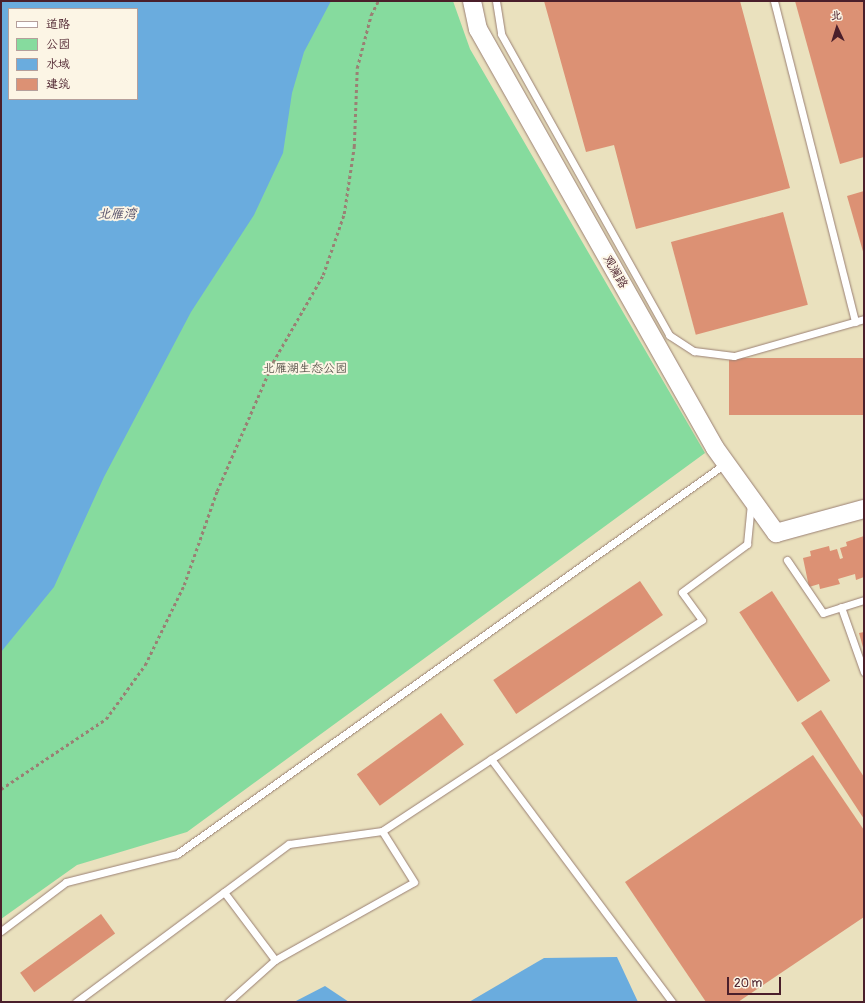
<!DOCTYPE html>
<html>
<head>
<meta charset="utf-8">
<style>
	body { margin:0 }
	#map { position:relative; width:865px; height:1003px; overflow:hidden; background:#eae1be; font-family:Pangolin,"LXGW WenKai TC",sans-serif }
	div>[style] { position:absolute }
	.green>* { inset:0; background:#86db9e }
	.water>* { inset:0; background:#6aacde }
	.building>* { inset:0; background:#dc9174; transform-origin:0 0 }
	.path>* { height:2.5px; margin-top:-1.25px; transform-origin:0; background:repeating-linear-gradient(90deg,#9a8074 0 3px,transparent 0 6px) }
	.roads { filter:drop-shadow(0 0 1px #9a8074) drop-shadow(0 0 1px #9a8074) }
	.service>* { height:7px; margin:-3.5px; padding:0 3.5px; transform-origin:3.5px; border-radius:3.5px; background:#fff }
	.tertiary>* { height:18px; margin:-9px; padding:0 9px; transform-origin:9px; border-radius:9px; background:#fff }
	span { translate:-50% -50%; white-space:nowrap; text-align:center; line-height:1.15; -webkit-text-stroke:4px #fcf5e5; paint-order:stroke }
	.street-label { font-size:12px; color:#4a1f2b }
	.park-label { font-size:12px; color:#5c574e }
	.water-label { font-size:13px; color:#55506a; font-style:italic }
	.frame { position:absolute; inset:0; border:2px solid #4a1f2b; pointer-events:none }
	.legend { position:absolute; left:8px; top:8px; width:130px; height:92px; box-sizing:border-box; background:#fcf5e5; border:1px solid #b59f9b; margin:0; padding:5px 7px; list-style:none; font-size:12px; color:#4a1f2b }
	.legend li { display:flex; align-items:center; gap:8px; height:20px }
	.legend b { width:20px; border:1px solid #b59f9b }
	.north { position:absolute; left:817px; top:8px; width:40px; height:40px; -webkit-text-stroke:3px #fcf5e5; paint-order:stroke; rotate:356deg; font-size:11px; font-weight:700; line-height:16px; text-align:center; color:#4a1f2b }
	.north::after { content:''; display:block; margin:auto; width:14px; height:18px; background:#4a1f2b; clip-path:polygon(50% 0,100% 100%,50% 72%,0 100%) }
	.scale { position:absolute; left:727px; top:977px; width:54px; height:18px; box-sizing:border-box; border:2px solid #4a1f2b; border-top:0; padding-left:5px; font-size:12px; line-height:14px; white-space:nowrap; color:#4a1f2b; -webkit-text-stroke:3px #fcf5e5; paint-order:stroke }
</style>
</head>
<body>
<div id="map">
	<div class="green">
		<div style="clip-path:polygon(evenodd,1px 1px,453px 1px,470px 49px,705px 453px,187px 832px,77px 865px,1px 919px,1px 1px,9px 9px,137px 9px,137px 99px,9px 99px,9px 9px)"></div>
	</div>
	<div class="water">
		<div style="clip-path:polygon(evenodd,1px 1px,331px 1px,304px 52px,292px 93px,283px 153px,254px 215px,191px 312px,104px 477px,54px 587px,1px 652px,1px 1px,9px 9px,137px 9px,137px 99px,9px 99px,9px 9px)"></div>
		<div style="clip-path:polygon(617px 957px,638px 1002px,469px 1002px,544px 958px)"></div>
		<div style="clip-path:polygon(325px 986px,349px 1002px,294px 1002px)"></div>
	</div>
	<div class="building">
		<div style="clip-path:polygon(544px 1px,740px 1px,790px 188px,636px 229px,614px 145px,586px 152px)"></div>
		<div style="clip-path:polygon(795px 1px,864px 1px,864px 157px,840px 164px)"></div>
		<div style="clip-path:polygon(864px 191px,864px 255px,847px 196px)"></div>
		<div style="left:783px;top:212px;width:96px;height:116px;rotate:75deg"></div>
		<div style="left:864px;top:358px;width:57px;height:135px;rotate:90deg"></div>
		<div style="clip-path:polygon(864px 536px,864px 577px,856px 580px,855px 574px,838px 579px,840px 584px,820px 589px,819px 584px,809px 587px,803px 558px,811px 556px,810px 551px,829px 546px,830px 551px,837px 549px,840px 559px,843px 558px,840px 548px,847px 546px,846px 542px)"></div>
		<div style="left:640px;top:581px;width:41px;height:177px;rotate:56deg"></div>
		<div style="left:772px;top:591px;width:107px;height:39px;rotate:57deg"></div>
		<div style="clip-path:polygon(864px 632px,864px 651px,859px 633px)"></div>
		<div style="clip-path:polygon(821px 710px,864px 777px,864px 819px,801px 723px)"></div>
		<div style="left:441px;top:713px;width:39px;height:104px;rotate:54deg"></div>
		<div style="clip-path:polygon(813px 755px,864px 830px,864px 917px,738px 1002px,706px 1002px,625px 882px)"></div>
		<div style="left:101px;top:914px;width:24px;height:100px;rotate:54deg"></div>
	</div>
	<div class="path">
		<div style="left:1px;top:789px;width:126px;rotate:-33.7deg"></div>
		<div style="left:106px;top:719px;width:67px;rotate:-54.2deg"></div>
		<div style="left:145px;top:665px;width:89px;rotate:-64deg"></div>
		<div style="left:184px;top:585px;width:100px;rotate:-70.7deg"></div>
		<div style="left:217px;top:491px;width:141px;rotate:-66.5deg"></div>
		<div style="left:273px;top:362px;width:100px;rotate:-60.1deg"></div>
		<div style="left:323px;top:275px;width:65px;rotate:-71deg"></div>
		<div style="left:344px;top:214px;width:68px;rotate:-81.5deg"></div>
		<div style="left:354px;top:147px;width:79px;rotate:-87.8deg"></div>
		<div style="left:357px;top:68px;width:55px;rotate:-75.2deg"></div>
		<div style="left:371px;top:15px;width:16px;rotate:-63deg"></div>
	</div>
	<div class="roads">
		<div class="service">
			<div style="left:496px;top:1px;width:33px;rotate:81deg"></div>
			<div style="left:501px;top:34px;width:345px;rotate:60.8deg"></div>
			<div style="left:669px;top:335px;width:30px;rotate:33deg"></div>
			<div style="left:694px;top:351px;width:40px;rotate:7.1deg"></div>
			<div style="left:734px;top:356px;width:135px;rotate:-15.9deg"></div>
			<div style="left:774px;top:1px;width:331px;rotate:75.8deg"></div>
			<div style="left:787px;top:560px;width:64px;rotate:55.8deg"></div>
			<div style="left:823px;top:613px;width:43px;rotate:-17.6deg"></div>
			<div style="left:841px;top:607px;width:69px;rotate:70.5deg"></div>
			<div style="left:491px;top:759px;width:303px;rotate:53.3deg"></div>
			<div style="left:224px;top:892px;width:85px;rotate:53.1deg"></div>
			<div style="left:275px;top:960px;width:63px;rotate:138.2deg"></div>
			<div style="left:1px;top:931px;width:81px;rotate:-37deg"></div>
			<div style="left:66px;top:882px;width:114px;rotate:-14.2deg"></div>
			<div style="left:177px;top:854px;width:674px;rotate:-35.46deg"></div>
			<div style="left:275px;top:960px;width:159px;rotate:-29.3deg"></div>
			<div style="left:414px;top:882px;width:60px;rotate:-122.1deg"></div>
			<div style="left:76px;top:1002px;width:265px;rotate:-36.6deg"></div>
			<div style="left:289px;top:844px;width:94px;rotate:-8deg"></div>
			<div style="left:382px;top:831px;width:383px;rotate:-33.4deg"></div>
			<div style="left:702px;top:620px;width:34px;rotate:-126deg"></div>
			<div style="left:682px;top:592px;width:81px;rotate:-36.4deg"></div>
			<div style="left:747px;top:544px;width:41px;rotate:-84.4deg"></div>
		</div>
		<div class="tertiary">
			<div style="left:472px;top:1px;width:29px;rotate:78deg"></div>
			<div style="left:478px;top:29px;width:481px;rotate:60.5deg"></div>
			<div style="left:715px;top:448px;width:105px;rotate:54.3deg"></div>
			<div style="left:776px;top:533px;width:91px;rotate:-15.3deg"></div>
		</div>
	</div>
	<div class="street-label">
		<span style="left:615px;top:272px;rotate:60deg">观澜路</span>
	</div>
	<div class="park-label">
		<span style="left:305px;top:369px">北雁湖生态公园</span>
	</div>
	<div class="water-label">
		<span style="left:117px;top:214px">北雁湾</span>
	</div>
	<div class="frame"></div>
	<ul class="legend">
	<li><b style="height:5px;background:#fff"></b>道路</li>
	<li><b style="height:11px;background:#86db9e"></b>公园</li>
	<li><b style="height:11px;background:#6aacde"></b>水域</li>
	<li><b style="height:11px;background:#dc9174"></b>建筑</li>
	</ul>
	<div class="north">北</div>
	<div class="scale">20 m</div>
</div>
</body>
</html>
